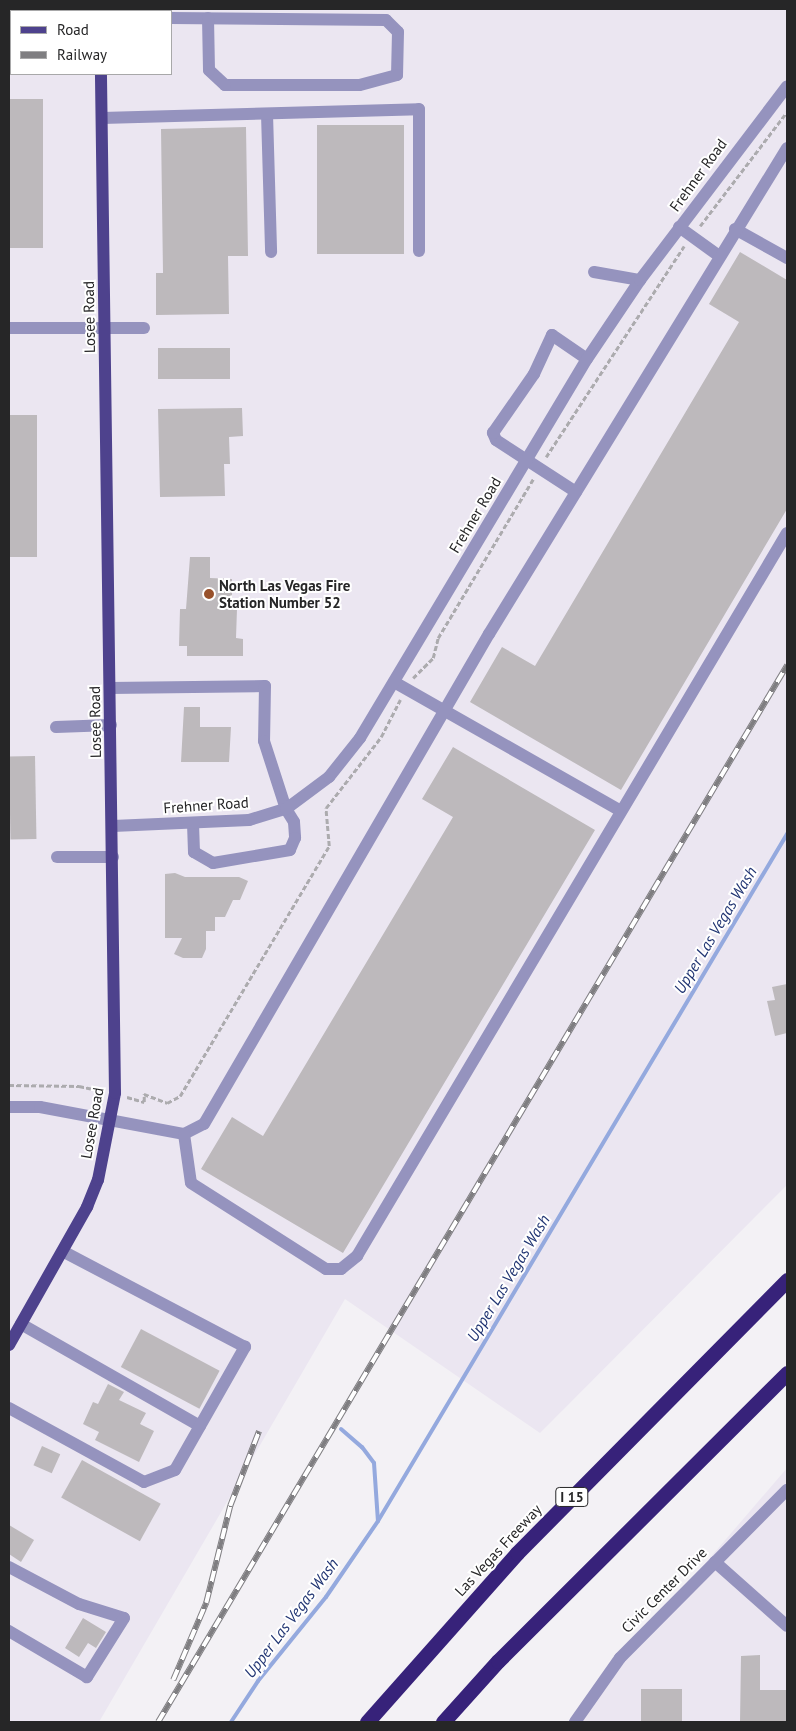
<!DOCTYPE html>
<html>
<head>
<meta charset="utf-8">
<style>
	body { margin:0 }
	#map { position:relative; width:796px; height:1731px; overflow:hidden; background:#f3f1f5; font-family:"PT Sans",sans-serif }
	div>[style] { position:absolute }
	.built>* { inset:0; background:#ebe6f1 }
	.stream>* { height:4px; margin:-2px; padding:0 2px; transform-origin:2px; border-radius:2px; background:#94a9de }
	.building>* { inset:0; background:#bdb9bc; transform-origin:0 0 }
	.path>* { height:2.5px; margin-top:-1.25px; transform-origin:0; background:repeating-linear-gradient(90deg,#acabae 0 5px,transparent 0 7.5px) }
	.minor>* { height:12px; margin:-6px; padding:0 6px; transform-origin:6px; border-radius:6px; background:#9593be }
	.major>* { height:12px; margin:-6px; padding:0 6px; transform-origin:6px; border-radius:6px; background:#4e428d }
	.highway>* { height:15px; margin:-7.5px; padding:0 7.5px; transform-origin:7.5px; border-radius:7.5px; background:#37227a }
	.rail>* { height:5.5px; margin-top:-2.75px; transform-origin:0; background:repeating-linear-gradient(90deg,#fff 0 11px,#7f7e81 0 22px); box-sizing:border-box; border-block:1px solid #7f7e81 }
	.dots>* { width:14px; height:14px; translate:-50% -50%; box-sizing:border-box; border:2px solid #fff; border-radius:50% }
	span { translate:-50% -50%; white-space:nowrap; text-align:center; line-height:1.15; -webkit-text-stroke:4px #fff; paint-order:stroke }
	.shield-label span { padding:1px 4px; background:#fff; border:1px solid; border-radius:4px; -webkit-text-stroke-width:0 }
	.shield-label { font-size:14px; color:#262627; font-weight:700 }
	.street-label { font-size:15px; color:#262627 }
	.poi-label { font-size:15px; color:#262627; font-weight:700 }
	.left { translate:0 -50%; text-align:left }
	.water-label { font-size:16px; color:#213573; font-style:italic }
	.frame { position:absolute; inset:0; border:10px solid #262627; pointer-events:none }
	.legend { position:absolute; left:10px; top:10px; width:162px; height:65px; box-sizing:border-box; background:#fff; border:1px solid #a8a8a9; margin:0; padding:6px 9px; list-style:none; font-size:15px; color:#262627 }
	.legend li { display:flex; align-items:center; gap:10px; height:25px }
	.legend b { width:25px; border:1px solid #a8a8a9 }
</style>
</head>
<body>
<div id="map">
	<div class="built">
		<div style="clip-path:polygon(132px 9px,787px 9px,787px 1185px,540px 1433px,345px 1299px,99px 1722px,9px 1722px,9px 39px,11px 74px,171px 74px,171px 11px)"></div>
		<div style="clip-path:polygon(787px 1468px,787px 1722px,569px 1722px)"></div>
	</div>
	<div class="stream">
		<div style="left:341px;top:1429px;width:28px;rotate:41deg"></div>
		<div style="left:362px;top:1447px;width:20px;rotate:53deg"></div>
		<div style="left:374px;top:1463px;width:58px;rotate:86.1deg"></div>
		<div style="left:231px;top:1722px;width:49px;rotate:-56.6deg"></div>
		<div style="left:258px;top:1681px;width:108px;rotate:-51deg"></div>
		<div style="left:326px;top:1597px;width:92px;rotate:-55.6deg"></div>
		<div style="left:378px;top:1521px;width:800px;rotate:-59.23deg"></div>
	</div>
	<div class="building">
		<div style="left:9px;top:99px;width:34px;height:149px"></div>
		<div style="left:317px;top:125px;width:87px;height:129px"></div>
		<div style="clip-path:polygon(246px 127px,248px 256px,228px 256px,229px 314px,156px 315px,156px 273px,163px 273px,161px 129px)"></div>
		<div style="clip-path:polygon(740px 252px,787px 280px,787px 509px,621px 790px,470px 702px,502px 647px,535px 666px,739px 322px,709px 304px)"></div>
		<div style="left:230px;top:348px;width:31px;height:72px;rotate:90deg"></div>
		<div style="clip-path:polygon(242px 408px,243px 436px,229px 437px,230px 464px,224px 464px,225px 496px,160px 497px,158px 409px)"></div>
		<div style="left:9px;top:415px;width:28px;height:142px"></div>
		<div style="clip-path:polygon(190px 557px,210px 557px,210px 578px,232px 579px,232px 609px,237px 609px,236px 638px,243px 639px,243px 656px,187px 656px,187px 646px,179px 646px,180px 609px,186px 609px)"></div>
		<div style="clip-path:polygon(184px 707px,200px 707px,200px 727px,231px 727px,229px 762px,181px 762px)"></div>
		<div style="clip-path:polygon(453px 747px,595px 830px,343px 1253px,201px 1169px,232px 1117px,263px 1136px,453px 817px,422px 799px)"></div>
		<div style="left:35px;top:756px;width:83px;height:26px;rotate:89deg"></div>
		<div style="clip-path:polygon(175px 873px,185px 877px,239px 877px,248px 881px,240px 900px,233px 900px,225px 917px,215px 917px,215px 931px,206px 931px,206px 949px,202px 958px,183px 958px,174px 954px,182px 938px,165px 938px,165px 874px)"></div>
		<div style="clip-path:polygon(787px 984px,787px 1033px,775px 1036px,767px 1001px,775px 1000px,772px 987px)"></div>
		<div style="left:141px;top:1329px;width:89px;height:43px;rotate:28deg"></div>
		<div style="clip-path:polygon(108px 1384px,124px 1392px,119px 1400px,146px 1413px,140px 1424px,154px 1431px,139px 1462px,95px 1440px,99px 1432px,83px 1424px,93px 1402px,98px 1404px)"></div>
		<div style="left:42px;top:1446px;width:20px;height:21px;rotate:24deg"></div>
		<div style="left:82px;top:1460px;width:90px;height:43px;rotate:29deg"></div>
		<div style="clip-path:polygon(9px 1525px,34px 1540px,21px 1562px,9px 1554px)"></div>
		<div style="clip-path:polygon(83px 1618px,106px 1632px,96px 1648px,88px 1643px,79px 1657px,65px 1648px)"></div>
		<div style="clip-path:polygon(760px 1655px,760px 1690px,787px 1690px,787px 1722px,740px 1722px,741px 1656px)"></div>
		<div style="left:641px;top:1689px;width:41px;height:33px"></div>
	</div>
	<div class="path">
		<div style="left:700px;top:226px;width:143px;rotate:-52.7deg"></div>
		<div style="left:546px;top:457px;width:252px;rotate:-56.8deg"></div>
		<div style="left:413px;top:678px;width:28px;rotate:-45deg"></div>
		<div style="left:433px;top:658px;width:21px;rotate:-76deg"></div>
		<div style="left:438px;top:638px;width:185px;rotate:-59.1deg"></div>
		<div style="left:9px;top:1085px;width:70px;rotate:0.8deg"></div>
		<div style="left:79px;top:1086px;width:24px;rotate:12deg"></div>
		<div style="left:127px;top:1097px;width:18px;rotate:16deg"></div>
		<div style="left:144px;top:1102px;width:8px;rotate:-90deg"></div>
		<div style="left:144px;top:1094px;width:25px;rotate:21deg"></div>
		<div style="left:167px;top:1103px;width:15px;rotate:-28deg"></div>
		<div style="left:180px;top:1096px;width:291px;rotate:-59.2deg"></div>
		<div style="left:329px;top:846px;width:38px;rotate:-95deg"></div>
		<div style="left:326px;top:808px;width:90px;rotate:-52.2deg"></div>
		<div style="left:381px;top:737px;width:42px;rotate:-62.8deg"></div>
	</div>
	<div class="minor">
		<div style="left:171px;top:18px;width:215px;rotate:0.5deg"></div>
		<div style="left:386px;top:20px;width:17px;rotate:45deg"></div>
		<div style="left:398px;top:32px;width:43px;rotate:91.3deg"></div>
		<div style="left:397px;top:75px;width:39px;rotate:165deg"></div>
		<div style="left:359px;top:85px;width:134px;rotate:180deg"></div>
		<div style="left:225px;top:85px;width:22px;rotate:-137deg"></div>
		<div style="left:209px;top:70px;width:52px;rotate:-91.1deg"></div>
		<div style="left:9px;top:20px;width:2px"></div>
		<div style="left:267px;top:114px;width:138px;rotate:88.3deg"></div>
		<div style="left:102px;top:118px;width:317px;rotate:-1.6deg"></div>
		<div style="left:419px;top:109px;width:142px;rotate:90deg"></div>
		<div style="left:679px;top:227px;width:49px;rotate:35.9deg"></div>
		<div style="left:735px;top:229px;width:60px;rotate:29.1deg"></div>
		<div style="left:594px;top:272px;width:47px;rotate:9.9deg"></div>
		<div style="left:9px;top:328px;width:135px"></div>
		<div style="left:576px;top:492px;width:95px;rotate:-147deg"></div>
		<div style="left:496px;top:440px;width:8px;rotate:-113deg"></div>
		<div style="left:493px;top:433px;width:72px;rotate:-55.2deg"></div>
		<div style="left:534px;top:374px;width:43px;rotate:-65.2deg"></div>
		<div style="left:552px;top:335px;width:42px;rotate:34.4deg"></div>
		<div style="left:394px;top:682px;width:261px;rotate:29.6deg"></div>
		<div style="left:110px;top:688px;width:155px;rotate:-0.7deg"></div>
		<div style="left:265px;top:686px;width:55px;rotate:91deg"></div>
		<div style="left:264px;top:741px;width:71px;rotate:72.1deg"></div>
		<div style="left:286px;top:809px;width:15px;rotate:58deg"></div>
		<div style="left:294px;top:822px;width:16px;rotate:86deg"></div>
		<div style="left:295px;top:838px;width:13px;rotate:113deg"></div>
		<div style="left:290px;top:850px;width:78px;rotate:170.4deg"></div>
		<div style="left:213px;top:863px;width:22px;rotate:-150deg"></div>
		<div style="left:194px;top:852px;width:27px;rotate:-92deg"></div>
		<div style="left:56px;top:727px;width:55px;rotate:-2.1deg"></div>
		<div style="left:113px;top:826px;width:136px;rotate:-2.5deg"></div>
		<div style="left:249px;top:820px;width:39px;rotate:-17deg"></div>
		<div style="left:286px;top:809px;width:54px;rotate:-36.7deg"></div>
		<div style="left:329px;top:777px;width:50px;rotate:-51.5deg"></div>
		<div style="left:360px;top:738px;width:442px;rotate:-59.1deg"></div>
		<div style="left:587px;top:359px;width:95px;rotate:-56.1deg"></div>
		<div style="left:640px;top:280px;width:243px;rotate:-52.8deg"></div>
		<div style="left:57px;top:857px;width:56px"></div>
		<div style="left:9px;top:1107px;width:31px"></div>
		<div style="left:40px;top:1107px;width:147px;rotate:10.6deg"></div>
		<div style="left:184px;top:1134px;width:22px;rotate:-27deg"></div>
		<div style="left:204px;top:1124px;width:567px;rotate:-59.82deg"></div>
		<div style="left:489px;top:634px;width:570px;rotate:-58.48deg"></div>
		<div style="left:184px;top:1134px;width:49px;rotate:81.9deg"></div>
		<div style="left:191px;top:1183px;width:160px;rotate:32.5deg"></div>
		<div style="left:326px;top:1269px;width:15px"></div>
		<div style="left:341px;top:1269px;width:21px;rotate:-39deg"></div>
		<div style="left:357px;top:1256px;width:841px;rotate:-59.26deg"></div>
		<div style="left:21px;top:1324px;width:206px;rotate:29.7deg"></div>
		<div style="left:9px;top:1408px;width:154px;rotate:28.7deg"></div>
		<div style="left:144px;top:1482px;width:33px;rotate:-21deg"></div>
		<div style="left:175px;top:1470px;width:142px;rotate:-60.4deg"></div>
		<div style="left:245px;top:1347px;width:204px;rotate:-152.3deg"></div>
		<div style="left:715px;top:1562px;width:96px;rotate:41.6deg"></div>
		<div style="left:9px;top:1567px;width:79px;rotate:27.9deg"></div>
		<div style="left:79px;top:1604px;width:47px;rotate:17.3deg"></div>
		<div style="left:124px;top:1618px;width:70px;rotate:122.1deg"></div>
		<div style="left:87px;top:1677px;width:91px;rotate:-149.5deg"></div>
		<div style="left:575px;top:1722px;width:78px;rotate:-54.9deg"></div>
		<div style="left:620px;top:1658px;width:237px;rotate:-45.2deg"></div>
	</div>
	<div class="major">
		<div style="left:100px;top:9px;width:2px;rotate:90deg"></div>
		<div style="left:9px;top:1345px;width:159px;rotate:-60.5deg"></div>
		<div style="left:87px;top:1207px;width:29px;rotate:-68deg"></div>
		<div style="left:98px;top:1180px;width:89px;rotate:-78.9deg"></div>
		<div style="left:115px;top:1093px;width:1019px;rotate:-90.79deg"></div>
	</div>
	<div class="highway">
		<div style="left:367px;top:1722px;width:226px;rotate:-48.4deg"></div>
		<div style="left:517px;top:1553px;width:384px;rotate:-45.3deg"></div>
		<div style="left:443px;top:1722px;width:82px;rotate:-48deg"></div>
		<div style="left:498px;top:1661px;width:408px;rotate:-44.9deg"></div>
	</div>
	<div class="rail">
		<div style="left:173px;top:1680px;width:84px;rotate:-66.8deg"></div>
		<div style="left:206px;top:1603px;width:100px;rotate:-76.1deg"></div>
		<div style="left:230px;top:1506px;width:80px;rotate:-68.9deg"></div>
		<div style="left:158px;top:1722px;width:1230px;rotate:-59.24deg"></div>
	</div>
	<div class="dots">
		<div style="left:209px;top:594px;background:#98512b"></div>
	</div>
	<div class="shield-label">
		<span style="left:572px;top:1497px">I 15</span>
	</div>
	<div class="street-label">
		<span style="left:698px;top:175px;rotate:-54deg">Frehner Road</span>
		<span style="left:89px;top:317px;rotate:-91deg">Losee Road</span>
		<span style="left:475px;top:515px;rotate:-59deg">Frehner Road</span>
		<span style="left:95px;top:722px;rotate:-91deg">Losee Road</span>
		<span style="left:206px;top:805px;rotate:-4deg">Frehner Road</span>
		<span style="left:92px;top:1123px;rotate:-80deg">Losee Road</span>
		<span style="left:498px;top:1550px;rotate:-47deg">Las Vegas Freeway</span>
		<span style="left:664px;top:1590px;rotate:-45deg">Civic Center Drive</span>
	</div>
	<div class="poi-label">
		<span class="left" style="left:219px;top:594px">North Las Vegas Fire<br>Station Number 52</span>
	</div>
	<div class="water-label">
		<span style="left:715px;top:930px;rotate:-59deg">Upper Las Vegas Wash</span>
		<span style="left:508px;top:1278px;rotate:-59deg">Upper Las Vegas Wash</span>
		<span style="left:291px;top:1618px;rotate:-53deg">Upper Las Vegas Wash</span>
	</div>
	<div class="frame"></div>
	<ul class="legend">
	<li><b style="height:6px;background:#4e428d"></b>Road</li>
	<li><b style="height:6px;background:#7f7e81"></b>Railway</li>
	</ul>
</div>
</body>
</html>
